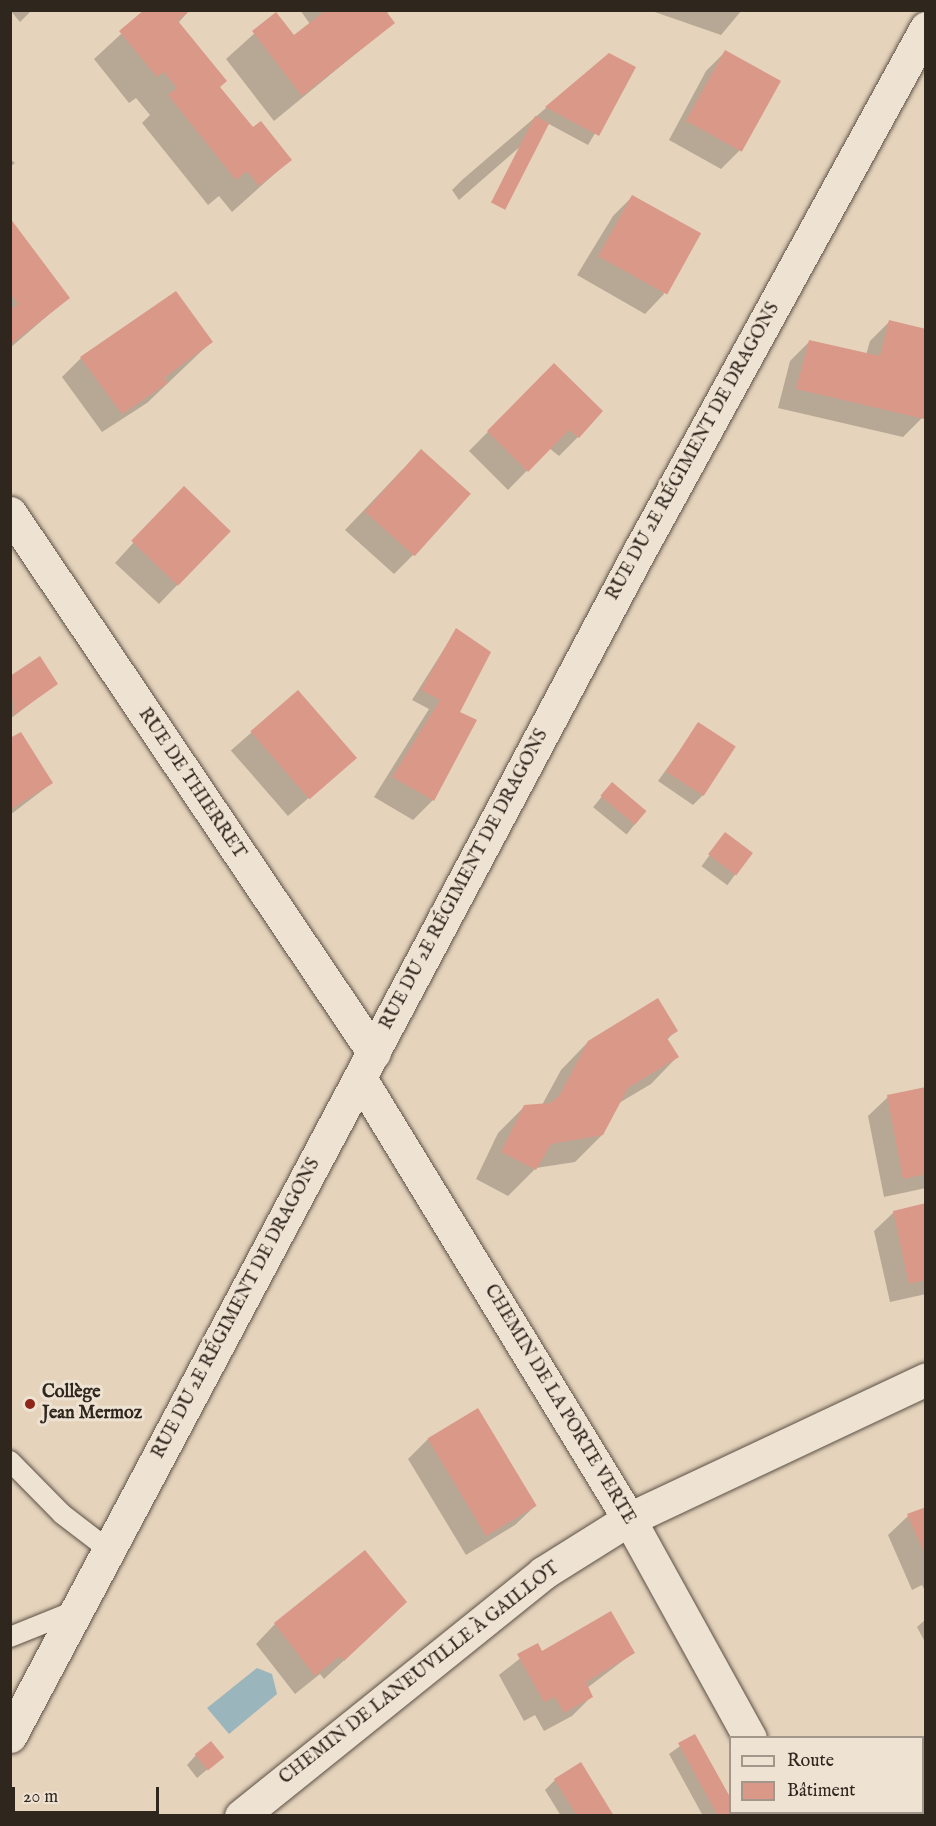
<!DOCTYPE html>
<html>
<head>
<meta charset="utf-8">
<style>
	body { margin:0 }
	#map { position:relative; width:936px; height:1826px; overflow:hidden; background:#e5d3bc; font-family:"IM FELL English",serif }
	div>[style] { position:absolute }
	.water>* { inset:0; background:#9bb5bc }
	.shadow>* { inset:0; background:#0003; transform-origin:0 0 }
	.building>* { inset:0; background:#da9889; transform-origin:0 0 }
	.roads { filter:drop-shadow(0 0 2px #5c5145) drop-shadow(0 0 2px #5c5145) }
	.lane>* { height:20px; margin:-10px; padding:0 10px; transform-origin:10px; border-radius:10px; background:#eee2d3 }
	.street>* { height:33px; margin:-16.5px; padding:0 16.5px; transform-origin:16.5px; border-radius:16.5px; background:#eee2d3 }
	.secondary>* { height:33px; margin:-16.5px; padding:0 16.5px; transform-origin:16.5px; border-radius:16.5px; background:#eee2d3 }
	.dots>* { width:16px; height:16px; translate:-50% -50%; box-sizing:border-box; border:3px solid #eee2d3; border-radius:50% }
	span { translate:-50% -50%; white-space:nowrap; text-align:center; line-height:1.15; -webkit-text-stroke:6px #eee2d3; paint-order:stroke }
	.street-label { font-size:18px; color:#2f261d }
	.poi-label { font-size:18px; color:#2f261d; font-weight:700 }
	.left { translate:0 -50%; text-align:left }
	.frame { position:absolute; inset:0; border:12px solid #2f261d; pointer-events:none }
	.legend { position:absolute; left:729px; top:1736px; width:195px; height:78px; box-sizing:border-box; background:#eee2d3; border:2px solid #a2978a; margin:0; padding:8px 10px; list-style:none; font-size:18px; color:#2f261d }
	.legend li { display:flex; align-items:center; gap:12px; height:30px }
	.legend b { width:30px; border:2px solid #a2978a }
	.scale { position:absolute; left:12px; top:1787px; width:147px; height:27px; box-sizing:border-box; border:3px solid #2f261d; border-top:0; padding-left:8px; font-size:18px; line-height:21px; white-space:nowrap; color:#2f261d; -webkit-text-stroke:4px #eee2d3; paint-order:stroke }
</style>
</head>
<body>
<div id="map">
	<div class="water">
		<div style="clip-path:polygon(257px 1668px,272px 1674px,277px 1694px,229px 1734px,207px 1708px)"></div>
	</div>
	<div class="shadow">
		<div style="clip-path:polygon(10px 10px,32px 10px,20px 22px)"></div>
		<div style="clip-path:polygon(147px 10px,190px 10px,178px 23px,219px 87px,253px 129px,290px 160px,232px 212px,219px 196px,208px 205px,142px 123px,150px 115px,136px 98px,129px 103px,94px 59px)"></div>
		<div style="clip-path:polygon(300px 10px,391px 10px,386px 14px,393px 23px,274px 121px,226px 59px,276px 14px,294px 37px,310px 24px)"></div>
		<div style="clip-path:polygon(649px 10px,742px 10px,721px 35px)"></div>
		<div style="clip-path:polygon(725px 52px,740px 150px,721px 169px,669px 140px,706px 71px)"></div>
		<div style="clip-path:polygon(609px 54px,634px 68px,588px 145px,547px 123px,459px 200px,452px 190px,462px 180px)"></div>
		<div style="clip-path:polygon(10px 159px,15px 163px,10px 167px)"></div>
		<div style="clip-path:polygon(632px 197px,664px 294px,645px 314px,577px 275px,613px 216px)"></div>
		<div style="clip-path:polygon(10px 220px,68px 298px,10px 348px)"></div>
		<div style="clip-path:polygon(889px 322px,926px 330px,922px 418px,903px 437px,778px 408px,790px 361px,809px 342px,866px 355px,870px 341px)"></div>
		<div style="clip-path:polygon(211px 342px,147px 403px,102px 432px,62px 377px,81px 358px)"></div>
		<div style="clip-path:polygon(554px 365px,578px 437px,559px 456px,549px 448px,508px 490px,469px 451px)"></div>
		<div style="clip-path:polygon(402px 470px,413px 555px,394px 574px,345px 530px)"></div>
		<div style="clip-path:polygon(165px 508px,229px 531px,159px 604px,115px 563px)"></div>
		<div style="clip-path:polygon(456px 630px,458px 713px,475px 721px,432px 801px,413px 820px,374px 797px,429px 709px,412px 700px)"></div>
		<div style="clip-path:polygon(10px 678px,56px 684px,10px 719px)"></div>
		<div style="left:298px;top:692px;width:87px;height:89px;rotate:49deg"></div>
		<div style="clip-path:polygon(699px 724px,703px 795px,693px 805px,658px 781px)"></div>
		<div style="clip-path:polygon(10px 740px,52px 783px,10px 815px)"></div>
		<div style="left:612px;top:784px;width:43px;height:30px;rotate:39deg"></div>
		<div style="left:725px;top:834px;width:32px;height:40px;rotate:36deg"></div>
		<div style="clip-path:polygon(676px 1030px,667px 1040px,677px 1057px,651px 1084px,619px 1103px,602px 1135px,575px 1162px,536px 1168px,508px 1196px,476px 1179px,498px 1133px,525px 1106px,542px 1105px,561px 1070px,588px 1042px)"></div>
		<div style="clip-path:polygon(926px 1088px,926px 1188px,884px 1197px,868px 1116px,888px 1097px)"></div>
		<div style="clip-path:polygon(926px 1205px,926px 1294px,890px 1302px,874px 1231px,894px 1212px)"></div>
		<div style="clip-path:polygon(478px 1410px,535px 1506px,515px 1525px,466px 1555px,408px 1459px,427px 1440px)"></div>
		<div style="clip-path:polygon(926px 1508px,926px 1593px,922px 1585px,912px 1590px,888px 1535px,908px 1516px)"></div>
		<div style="clip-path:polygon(926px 1619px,926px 1644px,917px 1627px)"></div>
		<div style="clip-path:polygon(386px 1621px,324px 1679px,320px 1674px,295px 1694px,256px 1644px,275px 1624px)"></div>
		<div style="clip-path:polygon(537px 1645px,541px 1653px,633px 1653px,587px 1688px,591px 1697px,572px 1716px,544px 1731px,535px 1715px,524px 1721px,499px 1675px)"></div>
		<div style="clip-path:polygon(694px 1736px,730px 1801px,730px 1812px,739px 1816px,703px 1816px,669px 1754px)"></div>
		<div style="clip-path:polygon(196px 1755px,222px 1757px,197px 1778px,187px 1765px)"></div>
		<div style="clip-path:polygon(555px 1780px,612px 1816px,561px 1816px,545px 1790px)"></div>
	</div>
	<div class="building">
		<div style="clip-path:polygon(144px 10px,190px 10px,178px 21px,227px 81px,220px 87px,253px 127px,261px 121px,292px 160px,259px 186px,247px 171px,236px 180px,168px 95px,177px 88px,164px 72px,157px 77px,119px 31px)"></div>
		<div style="clip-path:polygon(326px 10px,385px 10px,395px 23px,302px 96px,252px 31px,276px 12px,294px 35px)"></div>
		<div style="left:725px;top:50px;width:64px;height:81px;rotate:29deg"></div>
		<div style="clip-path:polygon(609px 53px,636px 67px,599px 136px,545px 107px)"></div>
		<div style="left:535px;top:116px;width:16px;height:97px;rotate:27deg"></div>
		<div style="left:632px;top:195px;width:79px;height:70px;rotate:29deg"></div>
		<div style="clip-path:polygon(10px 218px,70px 298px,10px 345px,10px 310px,18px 304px,10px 293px)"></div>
		<div style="clip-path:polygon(176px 291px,213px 342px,164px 378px,168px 383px,122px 414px,80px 357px)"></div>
		<div style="clip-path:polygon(889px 320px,926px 329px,924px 419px,796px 389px,809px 340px,880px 356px)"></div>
		<div style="clip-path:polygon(554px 363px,603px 411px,579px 438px,569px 430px,528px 472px,487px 431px)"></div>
		<div style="left:421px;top:449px;width:67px;height:84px;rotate:42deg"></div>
		<div style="left:184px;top:486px;width:65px;height:76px;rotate:44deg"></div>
		<div style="clip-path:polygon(456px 628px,491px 652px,460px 712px,477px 720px,434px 801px,392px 777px,440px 700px,421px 690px)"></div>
		<div style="clip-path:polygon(40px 656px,58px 684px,14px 715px,10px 676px)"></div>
		<div style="left:298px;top:690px;width:90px;height:63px;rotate:49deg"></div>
		<div style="left:698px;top:722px;width:45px;height:59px;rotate:33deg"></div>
		<div style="clip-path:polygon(21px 732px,53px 783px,10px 810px,10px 738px)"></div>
		<div style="left:612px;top:782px;width:45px;height:18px;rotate:40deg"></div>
		<div style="left:725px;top:832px;width:35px;height:28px;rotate:37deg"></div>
		<div style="clip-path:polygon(658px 998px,678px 1031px,667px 1038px,679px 1057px,628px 1088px,603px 1135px,551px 1144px,536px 1170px,501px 1152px,524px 1105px,550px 1103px,559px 1096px,588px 1041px)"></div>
		<div style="clip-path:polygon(926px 1087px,926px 1174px,903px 1179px,887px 1095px)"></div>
		<div style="clip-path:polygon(926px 1203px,926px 1280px,909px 1284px,893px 1211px)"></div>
		<div style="left:478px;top:1408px;width:114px;height:59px;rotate:59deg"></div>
		<div style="clip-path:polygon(926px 1507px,926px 1557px,907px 1514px)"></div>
		<div style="clip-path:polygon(365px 1550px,407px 1602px,344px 1661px,340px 1656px,315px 1676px,274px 1623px)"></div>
		<div style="clip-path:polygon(611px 1611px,635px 1653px,586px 1682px,593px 1697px,564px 1713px,555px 1697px,544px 1702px,517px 1654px,538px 1643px,542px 1651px)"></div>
		<div style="clip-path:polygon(695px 1734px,730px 1797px,730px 1812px,741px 1816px,718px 1816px,678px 1743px)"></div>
		<div style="left:211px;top:1741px;width:21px;height:21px;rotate:51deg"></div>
		<div style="clip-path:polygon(581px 1762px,614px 1816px,577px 1816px,554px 1779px)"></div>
	</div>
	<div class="roads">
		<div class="lane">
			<div style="left:10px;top:1461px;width:74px;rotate:45.5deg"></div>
			<div style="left:62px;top:1514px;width:59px;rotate:37.5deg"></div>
			<div style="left:10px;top:1637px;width:72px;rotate:-21.9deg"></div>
		</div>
		<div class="street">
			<div style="left:10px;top:513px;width:651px;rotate:56.02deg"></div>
			<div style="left:360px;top:1078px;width:517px;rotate:58.62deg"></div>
			<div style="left:629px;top:1519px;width:250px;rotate:61.1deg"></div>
			<div style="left:792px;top:1812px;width:4px;rotate:63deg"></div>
			<div style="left:241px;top:1816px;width:388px;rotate:-38.8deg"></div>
			<div style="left:543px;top:1573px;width:102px;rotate:-32.1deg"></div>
			<div style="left:629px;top:1519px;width:328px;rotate:-25.2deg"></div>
		</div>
		<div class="secondary">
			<div style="left:10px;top:1736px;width:1345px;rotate:-62.03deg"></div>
			<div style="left:641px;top:548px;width:593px;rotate:-61.27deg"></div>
		</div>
	</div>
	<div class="dots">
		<div style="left:30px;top:1404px;background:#8f2418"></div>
	</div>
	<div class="street-label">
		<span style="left:694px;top:452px;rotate:-61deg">RUE DU 2E RÉGIMENT DE DRAGONS</span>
		<span style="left:191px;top:784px;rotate:56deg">RUE DE THIERRET</span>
		<span style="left:465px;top:880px;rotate:-62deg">RUE DU 2E RÉGIMENT DE DRAGONS</span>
		<span style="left:237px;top:1309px;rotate:-62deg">RUE DU 2E RÉGIMENT DE DRAGONS</span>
		<span style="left:559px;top:1405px;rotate:59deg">CHEMIN DE LA PORTE VERTE</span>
		<span style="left:420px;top:1674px;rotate:-38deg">CHEMIN DE LANEUVILLE À GAILLOT</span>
	</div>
	<div class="poi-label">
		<span class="left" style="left:42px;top:1404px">Collège<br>Jean Mermoz</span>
	</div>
	<div class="frame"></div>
	<ul class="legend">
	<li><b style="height:8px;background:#eee2d3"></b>Route</li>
	<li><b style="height:16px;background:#da9889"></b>Bâtiment</li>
	</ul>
	<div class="scale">20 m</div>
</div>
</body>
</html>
